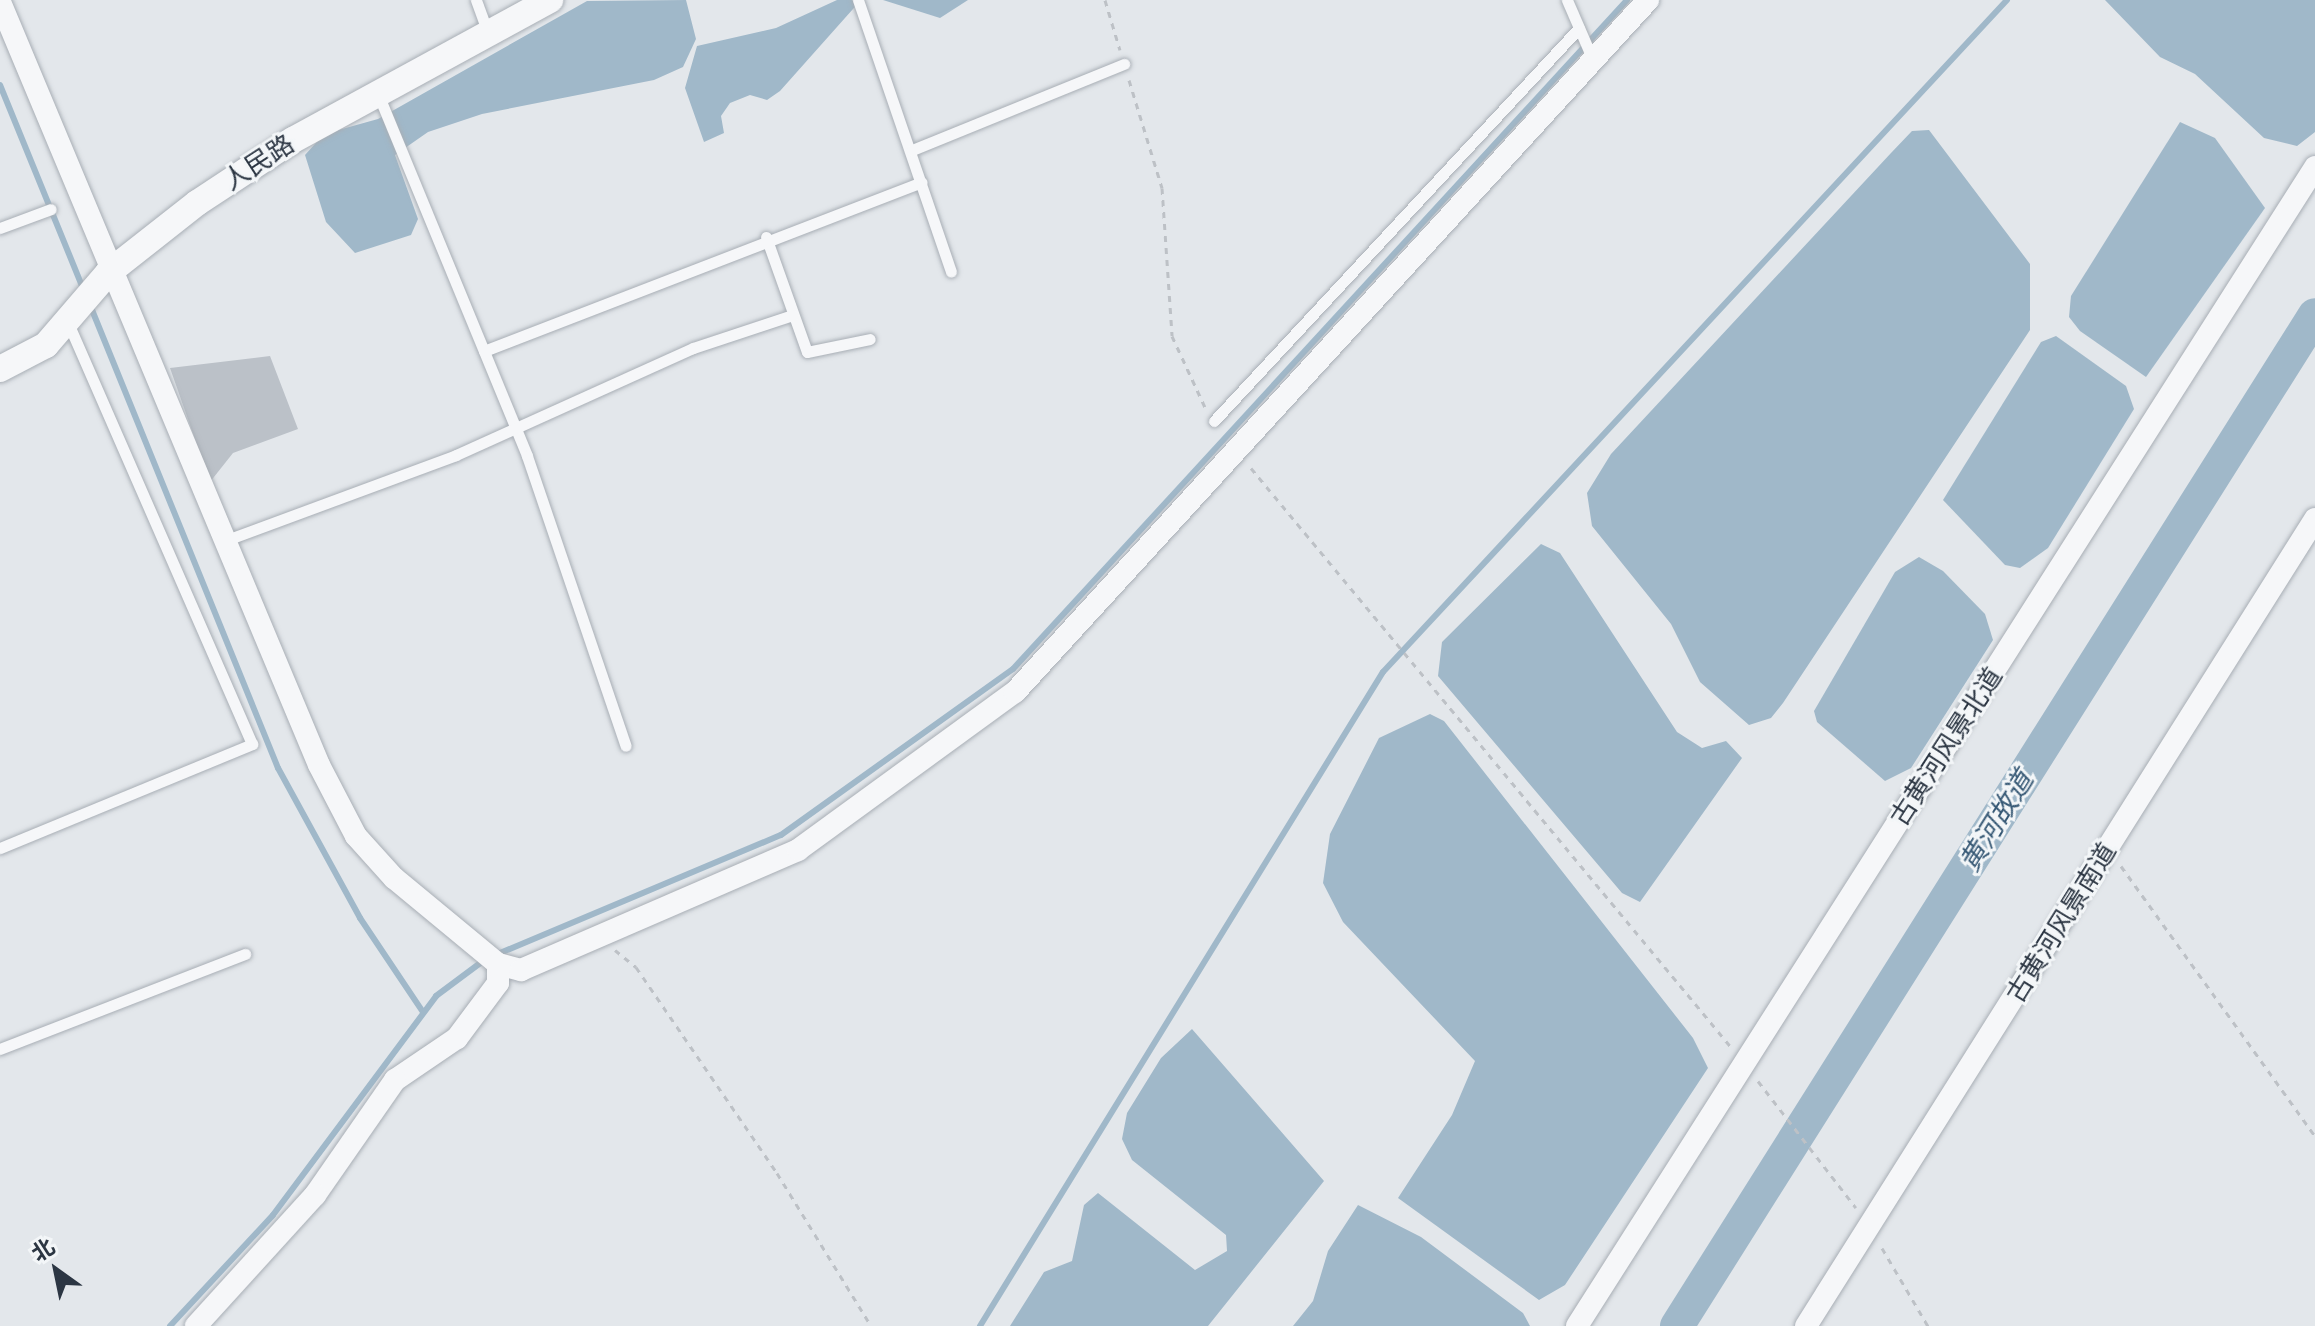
<!DOCTYPE html>
<html>
<head>
<meta charset="utf-8">
<style>
	body { margin:0 }
	#map { position:relative; width:2315px; height:1326px; overflow:hidden; background:#e3e7eb; font-family:"Space Grotesk","Noto Sans SC",sans-serif }
	div>[style] { position:absolute }
	.water>* { inset:0; background:#a0b8c9 }
	.stream>* { height:6px; margin:-3px; padding:0 3px; transform-origin:3px; border-radius:3px; background:#a0b8c9 }
	.river>* { height:34px; margin:-17px; padding:0 17px; transform-origin:17px; border-radius:17px; background:#a0b8c9 }
	.building>* { inset:0; background:#bbc1c8 }
	.path>* { height:3px; margin-top:-1.5px; transform-origin:0; background:repeating-linear-gradient(90deg,#bdc1c6 0 6px,transparent 0 12px) }
	.roads { filter:drop-shadow(0 0 2px #a8aeb5) drop-shadow(0 0 2px #a8aeb5) }
	.service>* { height:11px; margin:-5.5px; padding:0 5.5px; transform-origin:5.5px; border-radius:5.5px; background:#f6f7f9 }
	.minor>* { height:22px; margin:-11px; padding:0 11px; transform-origin:11px; border-radius:11px; background:#f6f7f9 }
	.tertiary>* { height:26px; margin:-13px; padding:0 13px; transform-origin:13px; border-radius:13px; background:#f6f7f9 }
	span { translate:-50% -50%; white-space:nowrap; text-align:center; line-height:1.15; -webkit-text-stroke:6px #f3f6f8; paint-order:stroke }
	.street-label { font-size:26px; color:#2c3643 }
	.water-label { font-size:28px; color:#375975; font-style:italic }
	.north { position:absolute; left:16px; top:1230px; width:80px; height:80px; -webkit-text-stroke:6px #f3f6f8; paint-order:stroke; rotate:327deg; font-size:22px; font-weight:700; line-height:32px; text-align:center; color:#2c3643 }
	.north::after { content:''; display:block; margin:auto; width:28px; height:36px; background:#2c3643; clip-path:polygon(50% 0,100% 100%,50% 72%,0 100%) }
</style>
</head>
<body>
<div id="map">
	<div class="water">
		<div style="clip-path:polygon(686px 0,696px 39px,683px 67px,654px 80px,482px 114px,428px 132px,395px 155px,418px 219px,411px 235px,355px 253px,326px 222px,305px 155px,324px 134px,378px 119px,587px 1px)"></div>
		<div style="clip-path:polygon(837px 0,861px 0,780px 91px,767px 100px,750px 95px,730px 103px,721px 116px,724px 133px,704px 142px,685px 88px,697px 46px,776px 28px)"></div>
		<div style="clip-path:polygon(883px 0,968px 0,940px 18px)"></div>
		<div style="clip-path:polygon(2105px 0,2315px 0,2315px 132px,2297px 146px,2264px 138px,2195px 74px,2160px 57px)"></div>
		<div style="clip-path:polygon(2180px 122px,2215px 138px,2265px 208px,2146px 377px,2080px 331px,2069px 317px,2071px 296px)"></div>
		<div style="clip-path:polygon(1929px 130px,2030px 264px,2030px 330px,1783px 703px,1771px 718px,1749px 725px,1700px 682px,1671px 624px,1592px 526px,1587px 493px,1611px 454px,1891px 153px,1912px 131px)"></div>
		<div style="clip-path:polygon(2056px 336px,2126px 386px,2134px 409px,2048px 548px,2020px 568px,2005px 565px,1943px 500px,2041px 342px)"></div>
		<div style="clip-path:polygon(1541px 544px,1560px 553px,1677px 732px,1702px 748px,1726px 741px,1742px 758px,1640px 902px,1622px 893px,1438px 676px,1442px 642px)"></div>
		<div style="clip-path:polygon(1919px 557px,1943px 571px,1985px 614px,1993px 640px,1911px 768px,1885px 781px,1817px 722px,1814px 711px,1895px 572px)"></div>
		<div style="clip-path:polygon(1430px 714px,1444px 721px,1693px 1038px,1708px 1068px,1565px 1285px,1539px 1300px,1398px 1198px,1452px 1115px,1475px 1061px,1343px 922px,1323px 883px,1330px 834px,1379px 738px)"></div>
		<div style="clip-path:polygon(1192px 1029px,1324px 1181px,1208px 1326px,1010px 1326px,1044px 1272px,1072px 1261px,1084px 1205px,1098px 1193px,1195px 1270px,1227px 1251px,1226px 1235px,1132px 1160px,1122px 1139px,1127px 1113px,1161px 1058px)"></div>
		<div style="clip-path:polygon(1358px 1205px,1421px 1237px,1523px 1313px,1530px 1326px,1293px 1326px,1313px 1301px,1328px 1251px)"></div>
	</div>
	<div class="stream">
		<div style="left:0;top:85px;width:222px;rotate:67.8deg"></div>
		<div style="left:90px;top:305px;width:500px;rotate:67.9deg"></div>
		<div style="left:278px;top:768px;width:171px;rotate:61.3deg"></div>
		<div style="left:360px;top:918px;width:113px;rotate:56.2deg"></div>
		<div style="left:493px;top:956px;width:312px;rotate:-22.8deg"></div>
		<div style="left:781px;top:835px;width:285px;rotate:-35.6deg"></div>
		<div style="left:1013px;top:669px;width:908px;rotate:-47.45deg"></div>
		<div style="left:170px;top:1326px;width:151px;rotate:-47.1deg"></div>
		<div style="left:273px;top:1215px;width:273px;rotate:-53.3deg"></div>
		<div style="left:436px;top:996px;width:59px;rotate:-36.7deg"></div>
		<div style="left:980px;top:1326px;width:768px;rotate:-58.36deg"></div>
		<div style="left:1383px;top:672px;width:917px;rotate:-47.12deg"></div>
	</div>
	<div class="river">
		<div style="left:1677px;top:1326px;width:1195px;rotate:-57.75deg"></div>
	</div>
	<div class="building">
		<div style="clip-path:polygon(270px 356px,298px 429px,233px 453px,210px 482px,170px 368px)"></div>
	</div>
	<div class="path">
		<div style="left:1105px;top:0;width:52px;rotate:73.3deg"></div>
		<div style="left:1129px;top:80px;width:113px;rotate:73deg"></div>
		<div style="left:1162px;top:188px;width:148px;rotate:86.1deg"></div>
		<div style="left:1172px;top:336px;width:78px;rotate:65.1deg"></div>
		<div style="left:1251px;top:468px;width:752px;rotate:50.34deg"></div>
		<div style="left:2121px;top:866px;width:332px;rotate:54.3deg"></div>
		<div style="left:615px;top:950px;width:27px;rotate:39deg"></div>
		<div style="left:636px;top:967px;width:250px;rotate:55.6deg"></div>
		<div style="left:777px;top:1173px;width:180px;rotate:58.4deg"></div>
		<div style="left:1758px;top:1081px;width:160px;rotate:52.3deg"></div>
		<div style="left:1882px;top:1248px;width:91px;rotate:59.5deg"></div>
	</div>
	<div class="roads">
		<div class="service">
			<div style="left:476px;top:0;width:35px;rotate:70deg"></div>
			<div style="left:858px;top:0;width:287px;rotate:71.1deg"></div>
			<div style="left:1567px;top:0;width:65px;rotate:66.6deg"></div>
			<div style="left:378px;top:94px;width:391px;rotate:67.6deg"></div>
			<div style="left:527px;top:456px;width:306px;rotate:71.2deg"></div>
			<div style="left:912px;top:150px;width:229px;rotate:-22.1deg"></div>
			<div style="left:0;top:228px;width:54px;rotate:-20.4deg"></div>
			<div style="left:766px;top:237px;width:122px;rotate:70.4deg"></div>
			<div style="left:807px;top:352px;width:64px;rotate:-11.7deg"></div>
			<div style="left:484px;top:351px;width:469px;rotate:-21.1deg"></div>
			<div style="left:1214px;top:421px;width:536px;rotate:-47.12deg"></div>
			<div style="left:224px;top:541px;width:247px;rotate:-20.3deg"></div>
			<div style="left:456px;top:455px;width:260px;rotate:-24.3deg"></div>
			<div style="left:693px;top:348px;width:105px;rotate:-18.3deg"></div>
			<div style="left:0;top:848px;width:273px;rotate:-22.4deg"></div>
			<div style="left:252px;top:744px;width:462px;rotate:-113.6deg"></div>
			<div style="left:0;top:1049px;width:263px;rotate:-21.2deg"></div>
		</div>
		<div class="minor">
			<div style="left:0;top:2px;width:827px;rotate:67.31deg"></div>
			<div style="left:319px;top:765px;width:80px;rotate:62.5deg"></div>
			<div style="left:356px;top:836px;width:57px;rotate:47.9deg"></div>
			<div style="left:394px;top:878px;width:135px;rotate:39.6deg"></div>
			<div style="left:498px;top:964px;width:19px;rotate:90deg"></div>
			<div style="left:498px;top:983px;width:69px;rotate:126.7deg"></div>
			<div style="left:457px;top:1038px;width:75px;rotate:145.9deg"></div>
			<div style="left:395px;top:1080px;width:140px;rotate:124.8deg"></div>
			<div style="left:315px;top:1195px;width:177px;rotate:132.3deg"></div>
			<div style="left:498px;top:964px;width:24px;rotate:15deg"></div>
			<div style="left:521px;top:970px;width:302px;rotate:-23.4deg"></div>
			<div style="left:798px;top:850px;width:268px;rotate:-36.1deg"></div>
			<div style="left:1015px;top:692px;width:938px;rotate:-47.55deg"></div>
			<div style="left:1577px;top:1326px;width:1374px;rotate:-57.51deg"></div>
			<div style="left:1806px;top:1326px;width:954px;rotate:-57.76deg"></div>
		</div>
		<div class="tertiary">
			<div style="left:0;top:369px;width:52px;rotate:-27.6deg"></div>
			<div style="left:46px;top:345px;width:95px;rotate:-49.3deg"></div>
			<div style="left:108px;top:273px;width:113px;rotate:-38.2deg"></div>
			<div style="left:197px;top:203px;width:115px;rotate:-33.3deg"></div>
			<div style="left:293px;top:140px;width:293px;rotate:-28.6deg"></div>
		</div>
	</div>
	<div class="street-label">
		<span style="left:259px;top:163px;rotate:-33deg">人民路</span>
		<span style="left:1947px;top:747px;rotate:-57deg">古黄河风景北道</span>
		<span style="left:2062px;top:923px;rotate:-58deg">古黄河风景南道</span>
	</div>
	<div class="water-label">
		<span style="left:1996px;top:821px;rotate:-58deg">黄河故道</span>
	</div>
	<div class="north">北</div>
</div>
</body>
</html>
